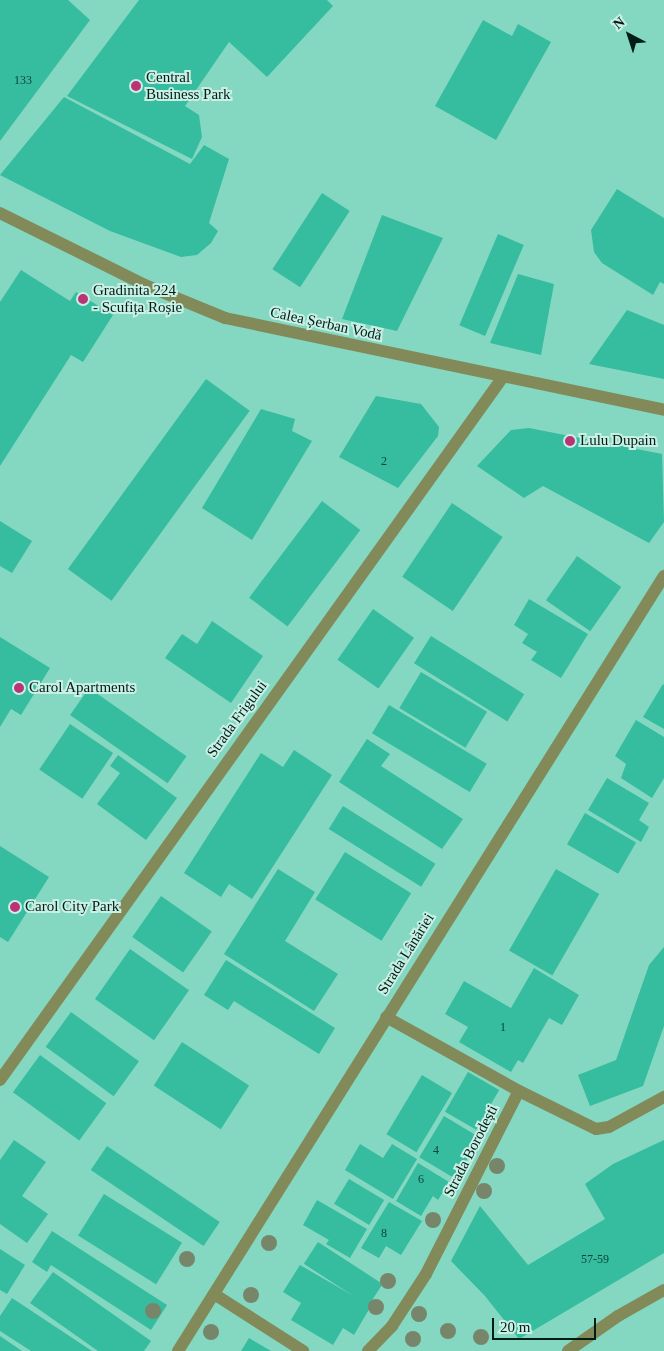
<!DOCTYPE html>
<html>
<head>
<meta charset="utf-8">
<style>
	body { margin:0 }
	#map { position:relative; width:664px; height:1351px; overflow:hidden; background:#84d8c1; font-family:Georgia,serif }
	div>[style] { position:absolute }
	.building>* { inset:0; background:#36bc9f; transform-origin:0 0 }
	.service>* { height:12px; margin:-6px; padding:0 6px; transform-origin:6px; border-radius:6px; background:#838a5a }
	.minor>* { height:12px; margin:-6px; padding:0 6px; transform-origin:6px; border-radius:6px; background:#838a5a }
	.tertiary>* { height:12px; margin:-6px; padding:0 6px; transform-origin:6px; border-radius:6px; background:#838a5a }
	.trees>* { width:16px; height:16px; margin:-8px; border-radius:50%; background:#77866b }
	.dots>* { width:14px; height:14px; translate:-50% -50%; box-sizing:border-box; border:2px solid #c8f0e4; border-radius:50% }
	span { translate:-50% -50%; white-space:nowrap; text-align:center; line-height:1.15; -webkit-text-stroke:4px #c8f0e4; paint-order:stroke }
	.number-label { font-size:12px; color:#0f4438 }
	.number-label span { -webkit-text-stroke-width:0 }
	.poi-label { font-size:15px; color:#021c16 }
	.left { translate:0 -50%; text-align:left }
	.street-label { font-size:15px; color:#021c16 }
	.north { position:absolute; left:604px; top:10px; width:50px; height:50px; -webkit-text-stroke:4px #c8f0e4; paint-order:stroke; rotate:320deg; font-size:14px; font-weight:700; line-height:20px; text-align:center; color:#021c16 }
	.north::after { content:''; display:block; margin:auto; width:18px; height:22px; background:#021c16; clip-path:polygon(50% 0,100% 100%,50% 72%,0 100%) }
	.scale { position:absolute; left:492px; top:1318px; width:104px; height:22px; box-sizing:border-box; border:2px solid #021c16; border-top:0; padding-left:6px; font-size:15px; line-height:18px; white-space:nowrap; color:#021c16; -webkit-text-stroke:4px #c8f0e4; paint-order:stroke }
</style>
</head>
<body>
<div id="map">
	<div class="building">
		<div style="clip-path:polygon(0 0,68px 0,90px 20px,0 141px)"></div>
		<div style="clip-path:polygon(139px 0,327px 0,333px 6px,267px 77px,229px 42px,185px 106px,199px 115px,202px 137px,192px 159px,67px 96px)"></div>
		<div style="clip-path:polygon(483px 20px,512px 36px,518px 24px,551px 42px,496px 140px,435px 106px)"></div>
		<div style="clip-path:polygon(64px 97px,190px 164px,204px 145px,229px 159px,209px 223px,218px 231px,211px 243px,197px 255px,181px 257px,110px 231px,0 175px)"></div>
		<div style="clip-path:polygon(617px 189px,664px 218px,664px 284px,660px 282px,653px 295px,602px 263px,594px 252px,591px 230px)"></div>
		<div style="left:322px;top:193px;width:33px;height:91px;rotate:33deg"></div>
		<div style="clip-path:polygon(382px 215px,443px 238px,397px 331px,342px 319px)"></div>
		<div style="left:498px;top:234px;width:28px;height:99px;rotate:23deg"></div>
		<div style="clip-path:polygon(21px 270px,70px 301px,76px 292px,113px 315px,83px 362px,71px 355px,0 466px,0 302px)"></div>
		<div style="clip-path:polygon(518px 274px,554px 284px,541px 355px,490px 343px)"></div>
		<div style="clip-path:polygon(627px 310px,664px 325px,664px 379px,589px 364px)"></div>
		<div style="left:206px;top:379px;width:54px;height:235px;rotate:36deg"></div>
		<div style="clip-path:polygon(376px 396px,421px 404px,439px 427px,438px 436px,398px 488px,339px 457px)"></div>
		<div style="clip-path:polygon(261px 409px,295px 419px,292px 431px,312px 441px,252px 540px,202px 508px)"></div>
		<div style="clip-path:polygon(529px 428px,662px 454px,664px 522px,649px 543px,543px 486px,524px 498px,477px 466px,511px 430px)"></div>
		<div style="left:322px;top:501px;width:48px;height:121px;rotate:37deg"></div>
		<div style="left:452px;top:503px;width:61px;height:89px;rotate:34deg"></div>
		<div style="clip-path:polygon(0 521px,32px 541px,12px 573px,0 566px)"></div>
		<div style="left:577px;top:556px;width:54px;height:54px;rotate:35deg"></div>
		<div style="clip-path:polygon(529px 599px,588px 634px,561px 678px,531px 660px,537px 652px,522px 643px,528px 634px,514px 625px)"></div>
		<div style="left:373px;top:609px;width:50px;height:62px;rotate:35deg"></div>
		<div style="clip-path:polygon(212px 621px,263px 656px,231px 703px,165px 658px,182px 634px,197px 644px)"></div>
		<div style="left:431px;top:636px;width:110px;height:32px;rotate:32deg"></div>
		<div style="clip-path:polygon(0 637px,50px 668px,21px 715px,11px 709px,0 727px)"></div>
		<div style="left:421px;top:672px;width:77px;height:42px;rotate:31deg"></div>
		<div style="clip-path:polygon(663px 684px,664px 685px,664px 729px,643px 717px)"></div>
		<div style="left:89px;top:688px;width:119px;height:33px;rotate:35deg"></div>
		<div style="left:389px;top:705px;width:114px;height:33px;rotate:31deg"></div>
		<div style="clip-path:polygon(636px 720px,664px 737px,664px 778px,652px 798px,621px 778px,626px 764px,615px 756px)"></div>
		<div style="left:70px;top:724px;width:52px;height:55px;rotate:34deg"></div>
		<div style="clip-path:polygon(367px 739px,390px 754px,381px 766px,463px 819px,442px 849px,339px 782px)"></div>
		<div style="clip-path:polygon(294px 750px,332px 775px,252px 899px,229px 884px,221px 897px,184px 873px,261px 753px,283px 767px)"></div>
		<div style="clip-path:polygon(118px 755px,177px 798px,146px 840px,97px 804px,120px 773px,110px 766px)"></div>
		<div style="clip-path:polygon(607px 778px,649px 803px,639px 820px,649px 827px,641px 842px,588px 810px)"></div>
		<div style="left:343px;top:806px;width:109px;height:27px;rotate:32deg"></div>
		<div style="left:585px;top:813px;width:59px;height:36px;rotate:30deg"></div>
		<div style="clip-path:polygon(0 846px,49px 877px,8px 942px,0 937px)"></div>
		<div style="left:345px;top:852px;width:78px;height:56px;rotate:32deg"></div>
		<div style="clip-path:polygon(278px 869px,315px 892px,285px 941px,338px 974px,314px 1011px,224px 954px)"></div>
		<div style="left:556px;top:869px;width:50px;height:94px;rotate:30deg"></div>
		<div style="left:161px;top:896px;width:62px;height:50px;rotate:35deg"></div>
		<div style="clip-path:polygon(664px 947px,664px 1026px,643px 1086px,590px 1106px,578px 1075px,616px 1060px,649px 965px)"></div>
		<div style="left:130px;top:949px;width:72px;height:61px;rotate:35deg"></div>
		<div style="clip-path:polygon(226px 960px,335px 1028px,319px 1054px,234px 1001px,228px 1010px,204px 995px)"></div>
		<div style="clip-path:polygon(534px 968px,579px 995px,562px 1025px,549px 1018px,523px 1063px,518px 1060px,511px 1072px,459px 1042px,468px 1027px,445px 1014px,464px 981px,511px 1008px)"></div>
		<div style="left:71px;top:1012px;width:84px;height:43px;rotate:36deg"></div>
		<div style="left:182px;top:1042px;width:80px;height:52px;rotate:33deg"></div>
		<div style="left:40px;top:1055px;width:82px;height:46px;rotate:36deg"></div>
		<div style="left:468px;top:1072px;width:36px;height:46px;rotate:30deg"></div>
		<div style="left:422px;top:1075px;width:35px;height:69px;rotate:31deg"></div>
		<div style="left:444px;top:1116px;width:42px;height:48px;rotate:31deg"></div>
		<div style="clip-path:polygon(14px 1140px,46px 1162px,22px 1196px,48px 1214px,27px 1243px,0 1224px,0 1160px)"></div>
		<div style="clip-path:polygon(664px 1140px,664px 1253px,519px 1339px,485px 1296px,451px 1261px,480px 1206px,528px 1265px,605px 1219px,585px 1184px,613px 1164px)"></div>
		<div style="clip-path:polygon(360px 1144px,383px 1158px,392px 1144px,417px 1159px,393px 1199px,345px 1170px)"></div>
		<div style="left:107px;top:1146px;width:136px;height:29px;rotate:34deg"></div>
		<div style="clip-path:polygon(418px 1163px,449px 1182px,438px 1200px,433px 1196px,421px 1216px,396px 1201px)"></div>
		<div style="left:349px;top:1179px;width:41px;height:29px;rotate:31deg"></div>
		<div style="left:104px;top:1194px;width:92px;height:49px;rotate:32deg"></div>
		<div style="clip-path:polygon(317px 1200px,367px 1229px,350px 1258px,326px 1244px,329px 1240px,303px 1225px)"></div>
		<div style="clip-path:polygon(389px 1202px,422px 1221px,401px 1255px,386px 1246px,379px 1258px,361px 1248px)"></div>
		<div style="clip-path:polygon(52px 1231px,167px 1305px,151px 1330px,51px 1265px,47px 1272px,32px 1262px)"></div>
		<div style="left:318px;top:1242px;width:77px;height:26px;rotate:33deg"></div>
		<div style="clip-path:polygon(0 1249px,25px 1265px,7px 1294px,0 1290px)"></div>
		<div style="clip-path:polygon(300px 1265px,371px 1306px,354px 1335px,343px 1328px,333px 1345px,291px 1320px,301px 1303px,283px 1292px)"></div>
		<div style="clip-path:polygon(53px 1272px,151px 1341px,144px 1351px,98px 1351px,30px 1303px)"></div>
		<div style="clip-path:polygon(12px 1298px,92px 1351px,31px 1351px,0 1331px,0 1316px)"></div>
		<div style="clip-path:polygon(0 1336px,22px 1351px,0 1351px)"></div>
		<div style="clip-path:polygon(249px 1338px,271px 1351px,241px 1351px)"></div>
	</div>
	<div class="service">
		<div style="left:519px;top:1091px;width:86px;rotate:26.3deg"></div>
		<div style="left:596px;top:1129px;width:13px;rotate:-9deg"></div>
		<div style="left:609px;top:1127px;width:63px;rotate:-28.6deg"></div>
	</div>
	<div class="minor">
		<div style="left:214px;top:1294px;width:106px;rotate:32.6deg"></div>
		<div style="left:368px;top:1351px;width:35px;rotate:-46deg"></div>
		<div style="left:392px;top:1326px;width:62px;rotate:-56.8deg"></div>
		<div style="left:426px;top:1274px;width:205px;rotate:-63.1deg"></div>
		<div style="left:519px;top:1091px;width:152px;rotate:-150.9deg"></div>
		<div style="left:568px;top:1351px;width:61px;rotate:-35deg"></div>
		<div style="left:618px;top:1316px;width:53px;rotate:-29.5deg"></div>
	</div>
	<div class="tertiary">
		<div style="left:0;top:213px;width:162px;rotate:26.4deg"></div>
		<div style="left:145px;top:285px;width:87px;rotate:22.4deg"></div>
		<div style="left:225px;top:318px;width:449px;rotate:11.8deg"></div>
		<div style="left:0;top:1080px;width:864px;rotate:-54.42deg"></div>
		<div style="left:178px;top:1351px;width:915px;rotate:-57.91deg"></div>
	</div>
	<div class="trees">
		<div style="left:497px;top:1166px"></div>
		<div style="left:484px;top:1191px"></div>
		<div style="left:433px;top:1220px"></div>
		<div style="left:269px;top:1243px"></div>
		<div style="left:187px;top:1259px"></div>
		<div style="left:388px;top:1281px"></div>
		<div style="left:251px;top:1295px"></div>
		<div style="left:376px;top:1307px"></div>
		<div style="left:153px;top:1311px"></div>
		<div style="left:419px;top:1314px"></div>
		<div style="left:448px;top:1331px"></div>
		<div style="left:211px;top:1332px"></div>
		<div style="left:481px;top:1337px"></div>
		<div style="left:413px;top:1339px"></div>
	</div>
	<div class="dots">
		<div style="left:136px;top:86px;background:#ba3375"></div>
		<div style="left:83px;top:299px;background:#ba3375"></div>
		<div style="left:570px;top:441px;background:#ba3375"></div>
		<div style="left:19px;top:688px;background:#ba3375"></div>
		<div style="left:15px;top:907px;background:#ba3375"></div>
	</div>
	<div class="number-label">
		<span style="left:23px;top:81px">133</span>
		<span style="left:384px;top:462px">2</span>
		<span style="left:503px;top:1028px">1</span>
		<span style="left:436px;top:1151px">4</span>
		<span style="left:421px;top:1180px">6</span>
		<span style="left:384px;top:1234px">8</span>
		<span style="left:595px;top:1260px">57-59</span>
	</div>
	<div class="poi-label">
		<span class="left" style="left:146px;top:86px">Central<br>Business Park</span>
		<span class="left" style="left:93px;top:299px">Gradinita 224<br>- Scufița Roșie</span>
		<span class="left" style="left:580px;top:441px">Lulu Dupain</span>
		<span class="left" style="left:29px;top:688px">Carol Apartments</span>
		<span class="left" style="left:25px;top:907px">Carol City Park</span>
	</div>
	<div class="street-label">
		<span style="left:326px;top:324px;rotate:12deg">Calea Șerban Vodă</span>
		<span style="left:237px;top:719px;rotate:-54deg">Strada Frigului</span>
		<span style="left:406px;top:954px;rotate:-58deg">Strada Lânăriei</span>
		<span style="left:471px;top:1151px;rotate:-63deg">Strada Borodești</span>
	</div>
	<div class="north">N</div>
	<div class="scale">20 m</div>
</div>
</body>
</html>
